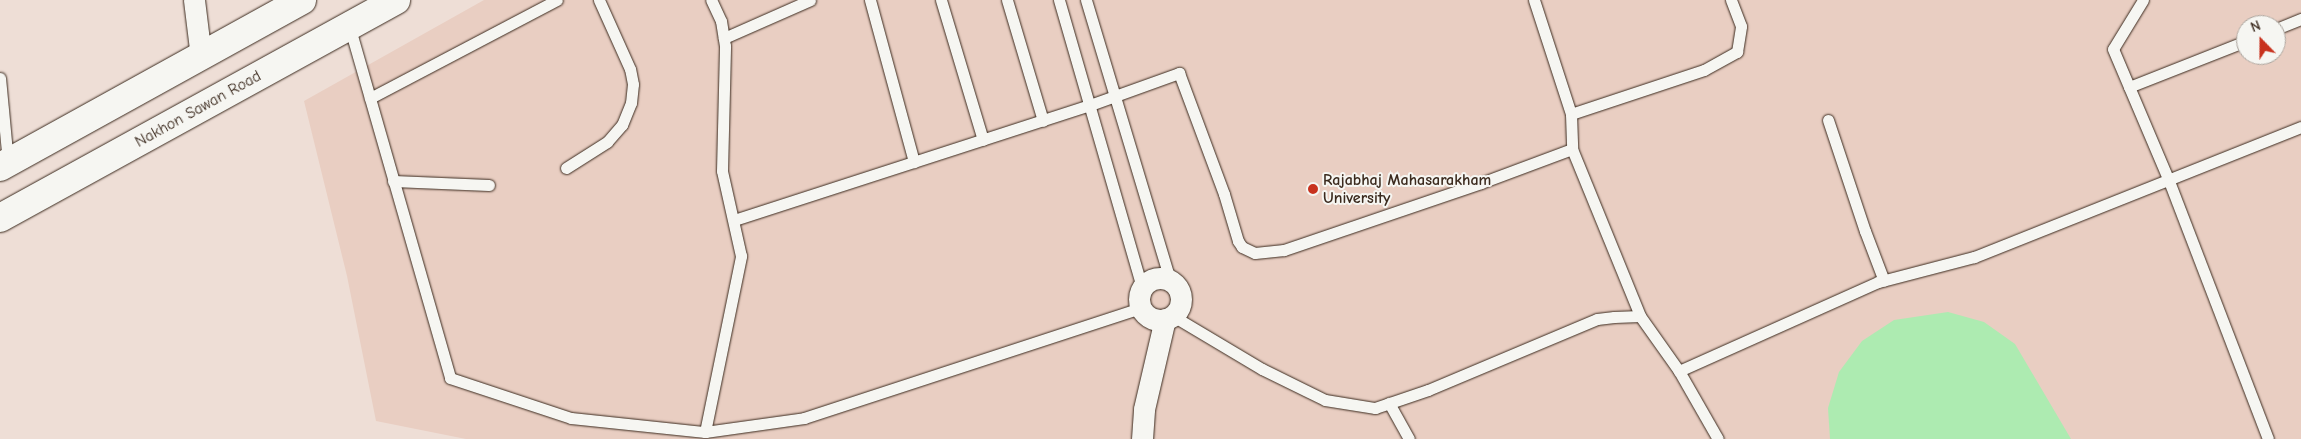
<!DOCTYPE html>
<html>
<head>
<meta charset="utf-8">
<style>
	body { margin:0 }
	#map { position:relative; width:2301px; height:439px; overflow:hidden; background:#eeded6; font-family:"Comic Neue",sans-serif }
	div>[style] { position:absolute }
	.built>* { inset:0; background:#e9cec2 }
	.green>* { inset:0; background:#adebb1 }
	.roads { filter:drop-shadow(0 0 1px #3b2a1e) drop-shadow(0 0 1px #3b2a1e) }
	.lane>* { height:11px; margin:-5.5px; padding:0 5.5px; transform-origin:5.5px; border-radius:5.5px; background:#f6f6f2 }
	.street>* { height:21px; margin:-10.5px; padding:0 10.5px; transform-origin:10.5px; border-radius:10.5px; background:#f6f6f2 }
	.street>.ring { margin:-10.5px; padding:0; box-sizing:content-box; background:none; border:21px solid #f6f6f2; border-radius:50% }
	.primary>* { height:28px; margin:-14px; padding:0 14px; transform-origin:14px; border-radius:14px; background:#f6f6f2 }
	.dots>* { width:14px; height:14px; translate:-50% -50%; box-sizing:border-box; border:2px solid #f6f6f2; border-radius:50% }
	span { translate:-50% -50%; white-space:nowrap; text-align:center; line-height:1.15; -webkit-text-stroke:4px #f6f6f2; paint-order:stroke }
	.street-label { font-size:16px; color:#3b2a1e }
	.poi-label { font-size:16px; color:#3b2a1e; font-weight:700 }
	.left { translate:0 -50%; text-align:left }
	.north { position:absolute; left:2236px; top:15px; width:50px; height:50px; box-sizing:border-box; background:#f6f6f2; border:1px solid #aba49d; border-radius:50%; rotate:338deg; font-size:14px; font-weight:700; line-height:20px; text-align:center; color:#3b2a1e }
	.north::after { content:''; display:block; margin:auto; width:18px; height:22px; background:#c8321e; clip-path:polygon(50% 0,100% 100%,50% 72%,0 100%) }
</style>
</head>
<body>
<div id="map">
	<div class="built">
		<div style="clip-path:polygon(evenodd,484px 0,2301px 0,2301px 439px,466px 439px,376px 421px,347px 276px,304px 101px,484px 0,2246px 25px,2276px 25px,2276px 55px,2246px 55px,2246px 25px)"></div>
	</div>
	<div class="green">
		<div style="clip-path:polygon(1948px 312px,1984px 322px,2015px 344px,2071px 439px,1830px 439px,1828px 408px,1839px 372px,1862px 341px,1894px 320px)"></div>
	</div>
	<div class="roads">
		<div class="lane">
			<div style="left:870px;top:0;width:168px;rotate:74.8deg"></div>
			<div style="left:941px;top:0;width:146px;rotate:73.3deg"></div>
			<div style="left:1007px;top:0;width:126px;rotate:73.4deg"></div>
			<div style="left:1059px;top:0;width:299px;rotate:73.9deg"></div>
			<div style="left:1086px;top:0;width:292px;rotate:73.3deg"></div>
			<div style="left:1534px;top:0;width:120px;rotate:72deg"></div>
			<div style="left:1571px;top:114px;width:35px;rotate:88deg"></div>
			<div style="left:1572px;top:149px;width:180px;rotate:67.8deg"></div>
			<div style="left:2143px;top:0;width:57px;rotate:121.5deg"></div>
			<div style="left:2113px;top:49px;width:143px;rotate:67deg"></div>
			<div style="left:2169px;top:181px;width:276px;rotate:69deg"></div>
			<div style="left:349px;top:25px;width:367px;rotate:74deg"></div>
			<div style="left:450px;top:378px;width:127px;rotate:18.3deg"></div>
			<div style="left:571px;top:418px;width:135px;rotate:6deg"></div>
			<div style="left:705px;top:432px;width:100px;rotate:-8deg"></div>
			<div style="left:804px;top:418px;width:354px;rotate:-18.1deg"></div>
			<div style="left:2276px;top:29px;width:27px;rotate:-22deg"></div>
			<div style="left:724px;top:38px;width:94px;rotate:-23.8deg"></div>
			<div style="left:0;top:78px;width:84px;rotate:84.6deg"></div>
			<div style="left:2129px;top:87px;width:126px;rotate:-21.5deg"></div>
			<div style="left:370px;top:98px;width:211px;rotate:-27.7deg"></div>
			<div style="left:1571px;top:114px;width:140px;rotate:-18.3deg"></div>
			<div style="left:1704px;top:70px;width:38px;rotate:-29deg"></div>
			<div style="left:1737px;top:52px;width:26px;rotate:-81deg"></div>
			<div style="left:1741px;top:26px;width:28px;rotate:-111deg"></div>
			<div style="left:1828px;top:120px;width:117px;rotate:71.6deg"></div>
			<div style="left:1865px;top:231px;width:53px;rotate:69.2deg"></div>
			<div style="left:566px;top:168px;width:49px;rotate:-32.4deg"></div>
			<div style="left:607px;top:142px;width:23px;rotate:-49deg"></div>
			<div style="left:622px;top:125px;width:24px;rotate:-68deg"></div>
			<div style="left:631px;top:103px;width:19px;rotate:-84deg"></div>
			<div style="left:633px;top:84px;width:15px;rotate:-101deg"></div>
			<div style="left:630px;top:69px;width:76px;rotate:-114.2deg"></div>
			<div style="left:393px;top:181px;width:96px;rotate:2.4deg"></div>
			<div style="left:734px;top:220px;width:374px;rotate:-17.9deg"></div>
			<div style="left:1090px;top:105px;width:95px;rotate:-19.8deg"></div>
			<div style="left:1179px;top:73px;width:129px;rotate:69.6deg"></div>
			<div style="left:1224px;top:194px;width:49px;rotate:73.4deg"></div>
			<div style="left:1238px;top:241px;width:7px;rotate:56deg"></div>
			<div style="left:1242px;top:247px;width:14px;rotate:25deg"></div>
			<div style="left:1255px;top:253px;width:29px;rotate:-6deg"></div>
			<div style="left:1284px;top:250px;width:208px;rotate:-18.8deg"></div>
			<div style="left:1481px;top:183px;width:97px;rotate:-20.5deg"></div>
			<div style="left:1173px;top:316px;width:104px;rotate:30.8deg"></div>
			<div style="left:1262px;top:369px;width:70px;rotate:26.2deg"></div>
			<div style="left:1325px;top:400px;width:51px;rotate:9.1deg"></div>
			<div style="left:1375px;top:408px;width:56px;rotate:-18.8deg"></div>
			<div style="left:1428px;top:390px;width:183px;rotate:-22.8deg"></div>
			<div style="left:1597px;top:319px;width:17px;rotate:-7deg"></div>
			<div style="left:1614px;top:317px;width:26px;rotate:-2deg"></div>
			<div style="left:1640px;top:316px;width:67px;rotate:54.7deg"></div>
			<div style="left:1679px;top:371px;width:218px;rotate:-24.1deg"></div>
			<div style="left:1878px;top:282px;width:99px;rotate:-14.6deg"></div>
			<div style="left:1974px;top:257px;width:352px;rotate:-21.7deg"></div>
			<div style="left:1679px;top:371px;width:78px;rotate:60.2deg"></div>
			<div style="left:1389px;top:403px;width:41px;rotate:60.9deg"></div>
			<div style="left:705px;top:432px;width:180px;rotate:-78.4deg"></div>
			<div style="left:741px;top:256px;width:87px;rotate:-102.6deg"></div>
			<div style="left:722px;top:171px;width:125px;rotate:-88.6deg"></div>
			<div style="left:725px;top:46px;width:25px;rotate:-99deg"></div>
			<div style="left:721px;top:21px;width:23px;rotate:-115deg"></div>
		</div>
		<div class="street">
			<div style="left:194px;top:0;width:57px;rotate:83deg"></div>
			<div class="ring" style="left:1139px;top:278px;width:21px;height:21px"></div>
			<div style="left:1142px;top:439px;width:30px;rotate:-86deg"></div>
			<div style="left:1144px;top:409px;width:92px;rotate:-76.9deg"></div>
		</div>
		<div class="primary">
			<div style="left:0;top:167px;width:345px;rotate:-28.9deg"></div>
			<div style="left:0;top:218px;width:452px;rotate:-28.8deg"></div>
		</div>
	</div>
	<div class="dots">
		<div style="left:1313px;top:189px;background:#c8321e"></div>
	</div>
	<div class="street-label">
		<span style="left:198px;top:109px;rotate:-29deg">Nakhon Sawan Road</span>
	</div>
	<div class="poi-label">
		<span class="left" style="left:1323px;top:189px">Rajabhaj Mahasarakham<br>University</span>
	</div>
	<div class="north">N</div>
</div>
</body>
</html>
